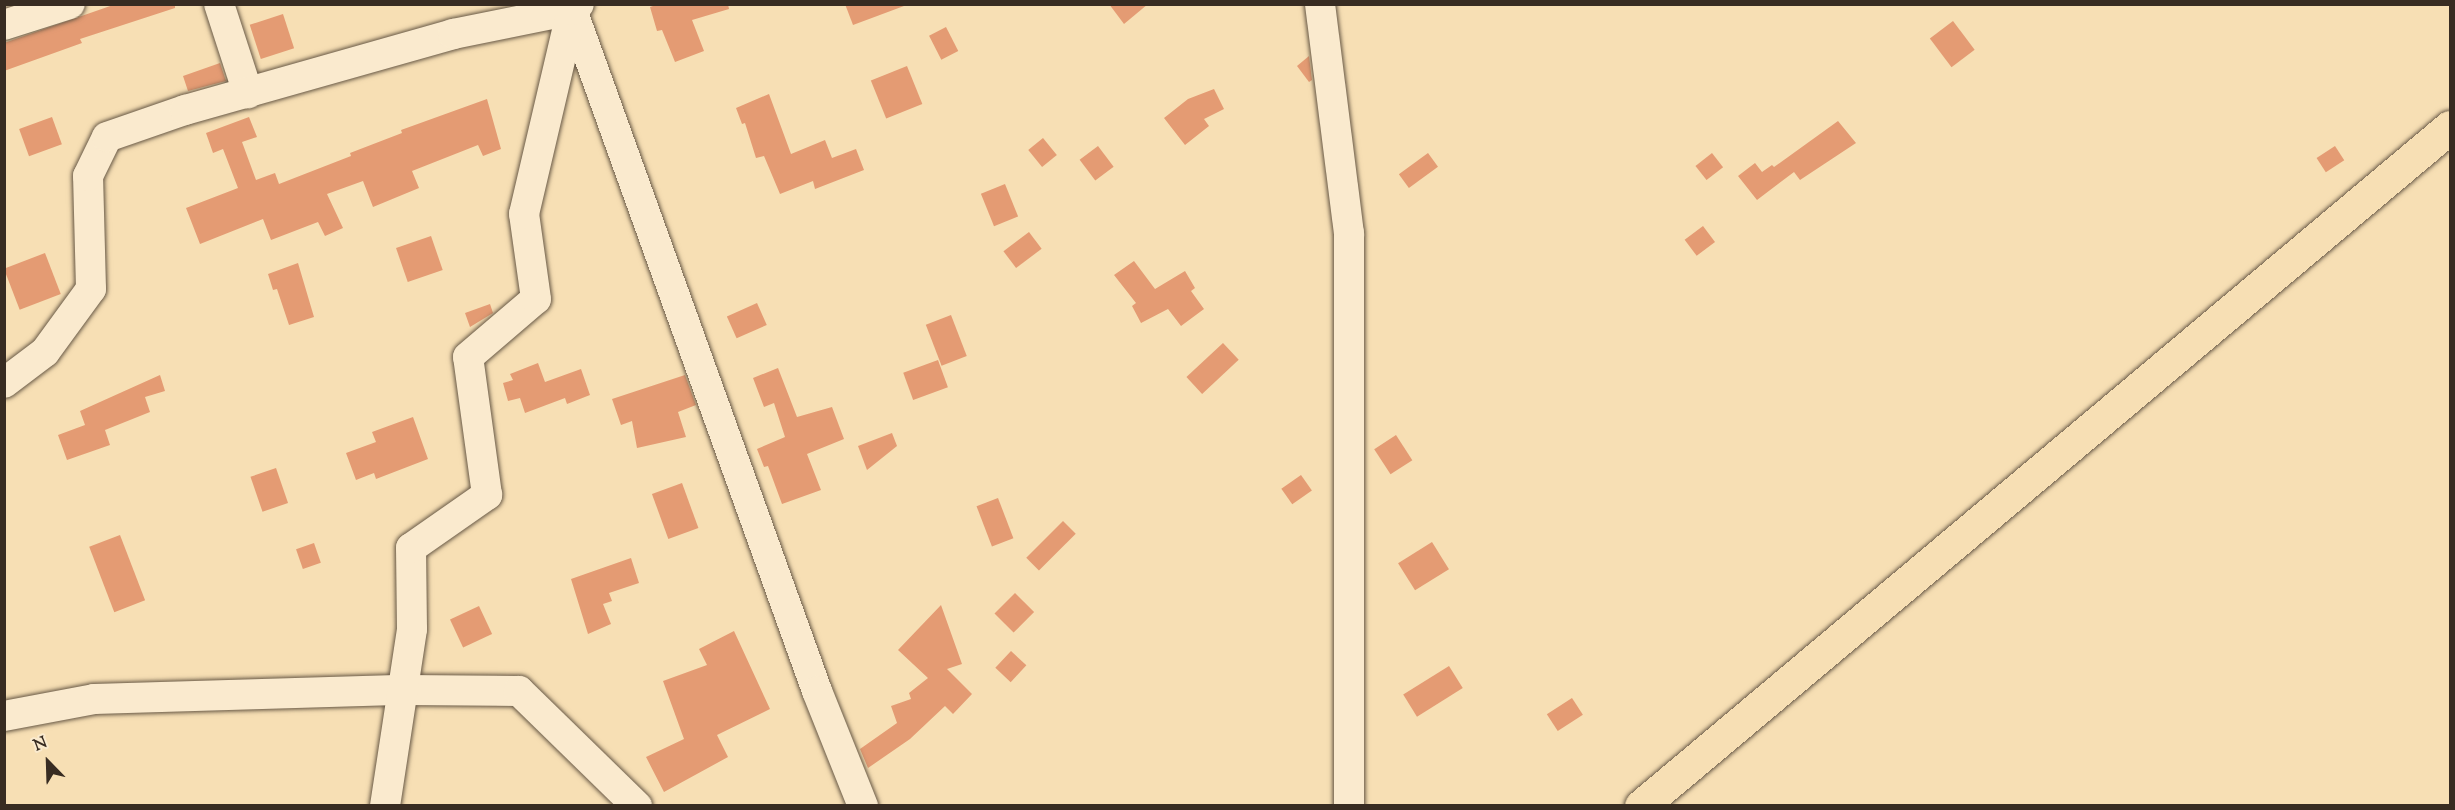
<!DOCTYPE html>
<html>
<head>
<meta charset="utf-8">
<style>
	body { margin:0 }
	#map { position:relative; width:2455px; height:810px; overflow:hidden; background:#f7dfb4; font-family:"Sorts Mill Goudy",serif }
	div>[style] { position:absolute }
	.building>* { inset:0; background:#e49b73; transform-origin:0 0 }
	.roads { filter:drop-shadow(0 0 2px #685946) drop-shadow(0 0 2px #685946) }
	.minor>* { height:30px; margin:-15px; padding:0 15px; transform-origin:15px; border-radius:15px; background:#faeace }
	.major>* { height:33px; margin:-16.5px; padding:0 16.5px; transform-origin:16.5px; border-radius:16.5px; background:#f7dfb4 }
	span { translate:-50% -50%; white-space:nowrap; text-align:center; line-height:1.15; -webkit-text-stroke:4.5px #faeace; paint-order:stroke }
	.frame { position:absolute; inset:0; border:6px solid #382c22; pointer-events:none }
	.north { position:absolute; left:18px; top:732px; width:60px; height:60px; -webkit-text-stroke:4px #faeace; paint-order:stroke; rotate:337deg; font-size:16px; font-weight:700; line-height:24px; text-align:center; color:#382c22 }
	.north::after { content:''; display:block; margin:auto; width:21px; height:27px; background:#382c22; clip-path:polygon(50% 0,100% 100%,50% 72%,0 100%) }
</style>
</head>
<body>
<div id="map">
	<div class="building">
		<div style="clip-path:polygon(116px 4px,175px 4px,175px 8px,80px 39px,82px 43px,4px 71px,4px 43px)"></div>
		<div style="clip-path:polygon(659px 4px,728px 4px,729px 9px,692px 20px,704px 51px,675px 62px,662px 30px,657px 31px,650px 7px)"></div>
		<div style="clip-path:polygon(845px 4px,904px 4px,904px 6px,853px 25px)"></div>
		<div style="clip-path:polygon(1109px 4px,1148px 4px,1124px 24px)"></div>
		<div style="left:283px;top:14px;width:36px;height:35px;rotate:72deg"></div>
		<div style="left:1953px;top:21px;width:36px;height:29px;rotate:53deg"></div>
		<div style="left:946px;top:27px;width:27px;height:19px;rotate:63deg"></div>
		<div style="clip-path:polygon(1309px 56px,1312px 80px,1309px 82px,1297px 66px)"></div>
		<div style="clip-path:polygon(220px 63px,226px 81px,188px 91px,183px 76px)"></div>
		<div style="left:907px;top:66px;width:41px;height:39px;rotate:68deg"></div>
		<div style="clip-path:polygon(1214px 89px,1224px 109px,1204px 119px,1209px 126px,1185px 145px,1164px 118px,1188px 99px)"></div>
		<div style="clip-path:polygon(769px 94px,791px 154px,825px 140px,832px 158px,856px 149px,864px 170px,815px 189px,813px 181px,780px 194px,764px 156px,756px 158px,745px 123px,742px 124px,736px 108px)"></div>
		<div style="clip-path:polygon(487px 99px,501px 149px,483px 156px,478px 145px,412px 171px,419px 188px,373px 207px,363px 181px,327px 194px,343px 228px,325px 236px,318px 222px,271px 240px,263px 219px,200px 244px,186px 208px,238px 188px,223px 149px,213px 153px,206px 133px,249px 117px,257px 137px,242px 142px,256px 180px,275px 173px,279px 184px,351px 156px,350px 153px,402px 133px,401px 130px)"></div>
		<div style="left:52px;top:117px;width:29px;height:35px;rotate:70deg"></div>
		<div style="clip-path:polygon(1838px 121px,1856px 143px,1800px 180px,1794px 172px,1757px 200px,1738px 176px,1755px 163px,1762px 172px,1772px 165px,1774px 167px)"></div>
		<div style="left:1043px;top:138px;width:22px;height:19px;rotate:51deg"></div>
		<div style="left:1098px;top:146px;width:26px;height:23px;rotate:53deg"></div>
		<div style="left:2335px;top:146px;width:17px;height:22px;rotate:57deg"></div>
		<div style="left:1428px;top:153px;width:17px;height:36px;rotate:54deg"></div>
		<div style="left:1712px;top:153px;width:18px;height:21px;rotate:52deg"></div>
		<div style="left:1005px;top:184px;width:35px;height:26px;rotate:68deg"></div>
		<div style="left:1703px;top:226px;width:20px;height:23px;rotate:53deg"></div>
		<div style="left:1029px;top:232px;width:21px;height:32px;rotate:53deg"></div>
		<div style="left:431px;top:236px;width:36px;height:37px;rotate:71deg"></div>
		<div style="left:45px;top:253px;width:44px;height:44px;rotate:69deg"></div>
		<div style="clip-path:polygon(1134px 261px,1155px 289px,1185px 271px,1195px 288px,1191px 291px,1204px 309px,1181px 326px,1168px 309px,1141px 323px,1132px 306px,1136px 303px,1114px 275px)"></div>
		<div style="clip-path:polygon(298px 263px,314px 317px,289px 325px,277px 289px,273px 290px,268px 274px)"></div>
		<div style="left:757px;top:303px;width:24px;height:33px;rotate:66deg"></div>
		<div style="clip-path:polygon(490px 304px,493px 313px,470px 327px,465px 313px)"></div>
		<div style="left:951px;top:315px;width:44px;height:27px;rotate:69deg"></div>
		<div style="left:1223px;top:343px;width:23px;height:50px;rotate:47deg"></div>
		<div style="left:938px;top:360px;width:29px;height:37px;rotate:70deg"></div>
		<div style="clip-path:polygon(538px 363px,545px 382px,581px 369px,590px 395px,567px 404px,565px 398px,525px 413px,520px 398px,508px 401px,503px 383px,513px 380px,510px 374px)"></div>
		<div style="clip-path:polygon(778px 368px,797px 417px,832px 407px,844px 439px,807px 454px,821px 490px,782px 504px,768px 466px,764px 467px,757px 449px,785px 437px,774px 403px,764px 407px,753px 378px)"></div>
		<div style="clip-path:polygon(160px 375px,165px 391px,145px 397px,150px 412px,105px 430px,110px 445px,67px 460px,58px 435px,85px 425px,80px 411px)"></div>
		<div style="clip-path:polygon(685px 375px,696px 405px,678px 412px,686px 437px,637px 448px,632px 421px,621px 425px,612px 399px)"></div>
		<div style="clip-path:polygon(413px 417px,428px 459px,376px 479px,374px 473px,356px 480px,346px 453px,376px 442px,372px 432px)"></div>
		<div style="clip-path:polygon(892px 433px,897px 446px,867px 470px,858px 446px)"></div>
		<div style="left:1396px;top:435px;width:30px;height:26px;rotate:57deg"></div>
		<div style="left:276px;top:468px;width:37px;height:27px;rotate:71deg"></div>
		<div style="left:1301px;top:475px;width:19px;height:24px;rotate:55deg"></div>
		<div style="left:682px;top:483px;width:48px;height:32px;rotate:70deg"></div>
		<div style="left:998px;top:498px;width:43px;height:23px;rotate:69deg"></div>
		<div style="left:1063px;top:521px;width:18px;height:52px;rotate:45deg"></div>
		<div style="left:120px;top:535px;width:70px;height:33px;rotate:69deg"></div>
		<div style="left:1432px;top:542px;width:32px;height:40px;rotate:58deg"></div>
		<div style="left:314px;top:543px;width:21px;height:19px;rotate:71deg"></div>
		<div style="clip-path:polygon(631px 558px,639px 583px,609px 593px,612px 601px,603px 604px,611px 624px,588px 634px,571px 579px)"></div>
		<div style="left:1015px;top:593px;width:27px;height:29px;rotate:45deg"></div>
		<div style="clip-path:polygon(941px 605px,962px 664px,947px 669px,972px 694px,953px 714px,945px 706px,910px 739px,868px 768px,860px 749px,897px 723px,891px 706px,911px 699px,909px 693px,928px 678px,898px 650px)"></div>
		<div style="left:479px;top:606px;width:31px;height:32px;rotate:65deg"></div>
		<div style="clip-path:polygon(734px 631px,770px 709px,717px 735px,728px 757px,664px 792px,646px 757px,684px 739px,663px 681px,707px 665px,699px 649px)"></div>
		<div style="left:1011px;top:651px;width:21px;height:23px;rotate:43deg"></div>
		<div style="left:1449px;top:666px;width:26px;height:54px;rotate:58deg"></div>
		<div style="left:1572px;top:698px;width:20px;height:30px;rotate:57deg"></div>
	</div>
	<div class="roads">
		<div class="minor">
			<div style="left:219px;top:4px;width:94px;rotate:72deg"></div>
			<div style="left:1320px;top:4px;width:231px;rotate:82.8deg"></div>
			<div style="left:1349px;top:233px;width:573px;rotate:90deg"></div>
			<div style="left:571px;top:7px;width:727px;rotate:70.22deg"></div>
			<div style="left:817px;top:691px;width:124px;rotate:68.2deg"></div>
			<div style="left:4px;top:25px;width:69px;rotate:-17.7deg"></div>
			<div style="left:4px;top:383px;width:51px;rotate:-37.1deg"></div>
			<div style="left:45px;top:352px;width:78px;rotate:-53.9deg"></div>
			<div style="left:91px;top:289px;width:113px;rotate:-91.5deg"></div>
			<div style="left:88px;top:176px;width:43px;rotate:-64deg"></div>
			<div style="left:107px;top:137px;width:83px;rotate:-19.1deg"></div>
			<div style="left:185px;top:110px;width:279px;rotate:-15.8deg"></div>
			<div style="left:453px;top:34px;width:121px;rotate:-11.4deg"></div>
			<div style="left:4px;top:716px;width:92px;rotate:-10.7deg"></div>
			<div style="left:94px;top:699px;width:311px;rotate:-1.7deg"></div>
			<div style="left:405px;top:690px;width:114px;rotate:0.5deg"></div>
			<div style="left:519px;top:691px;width:165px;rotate:44.3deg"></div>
			<div style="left:385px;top:806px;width:179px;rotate:-81.3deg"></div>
			<div style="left:412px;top:629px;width:81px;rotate:-90.7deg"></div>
			<div style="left:411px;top:548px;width:93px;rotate:-34.9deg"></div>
			<div style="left:487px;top:495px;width:139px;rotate:-97.8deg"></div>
			<div style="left:468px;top:357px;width:89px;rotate:-40.5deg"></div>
			<div style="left:536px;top:299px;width:86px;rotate:-98deg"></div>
			<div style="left:524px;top:214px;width:210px;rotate:-76.8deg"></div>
			<div style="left:572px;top:10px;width:9px;rotate:-41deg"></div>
		</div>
		<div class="major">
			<div style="left:1641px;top:806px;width:1056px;rotate:-40.01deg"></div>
		</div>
	</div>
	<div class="frame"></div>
	<div class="north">N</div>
</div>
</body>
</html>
